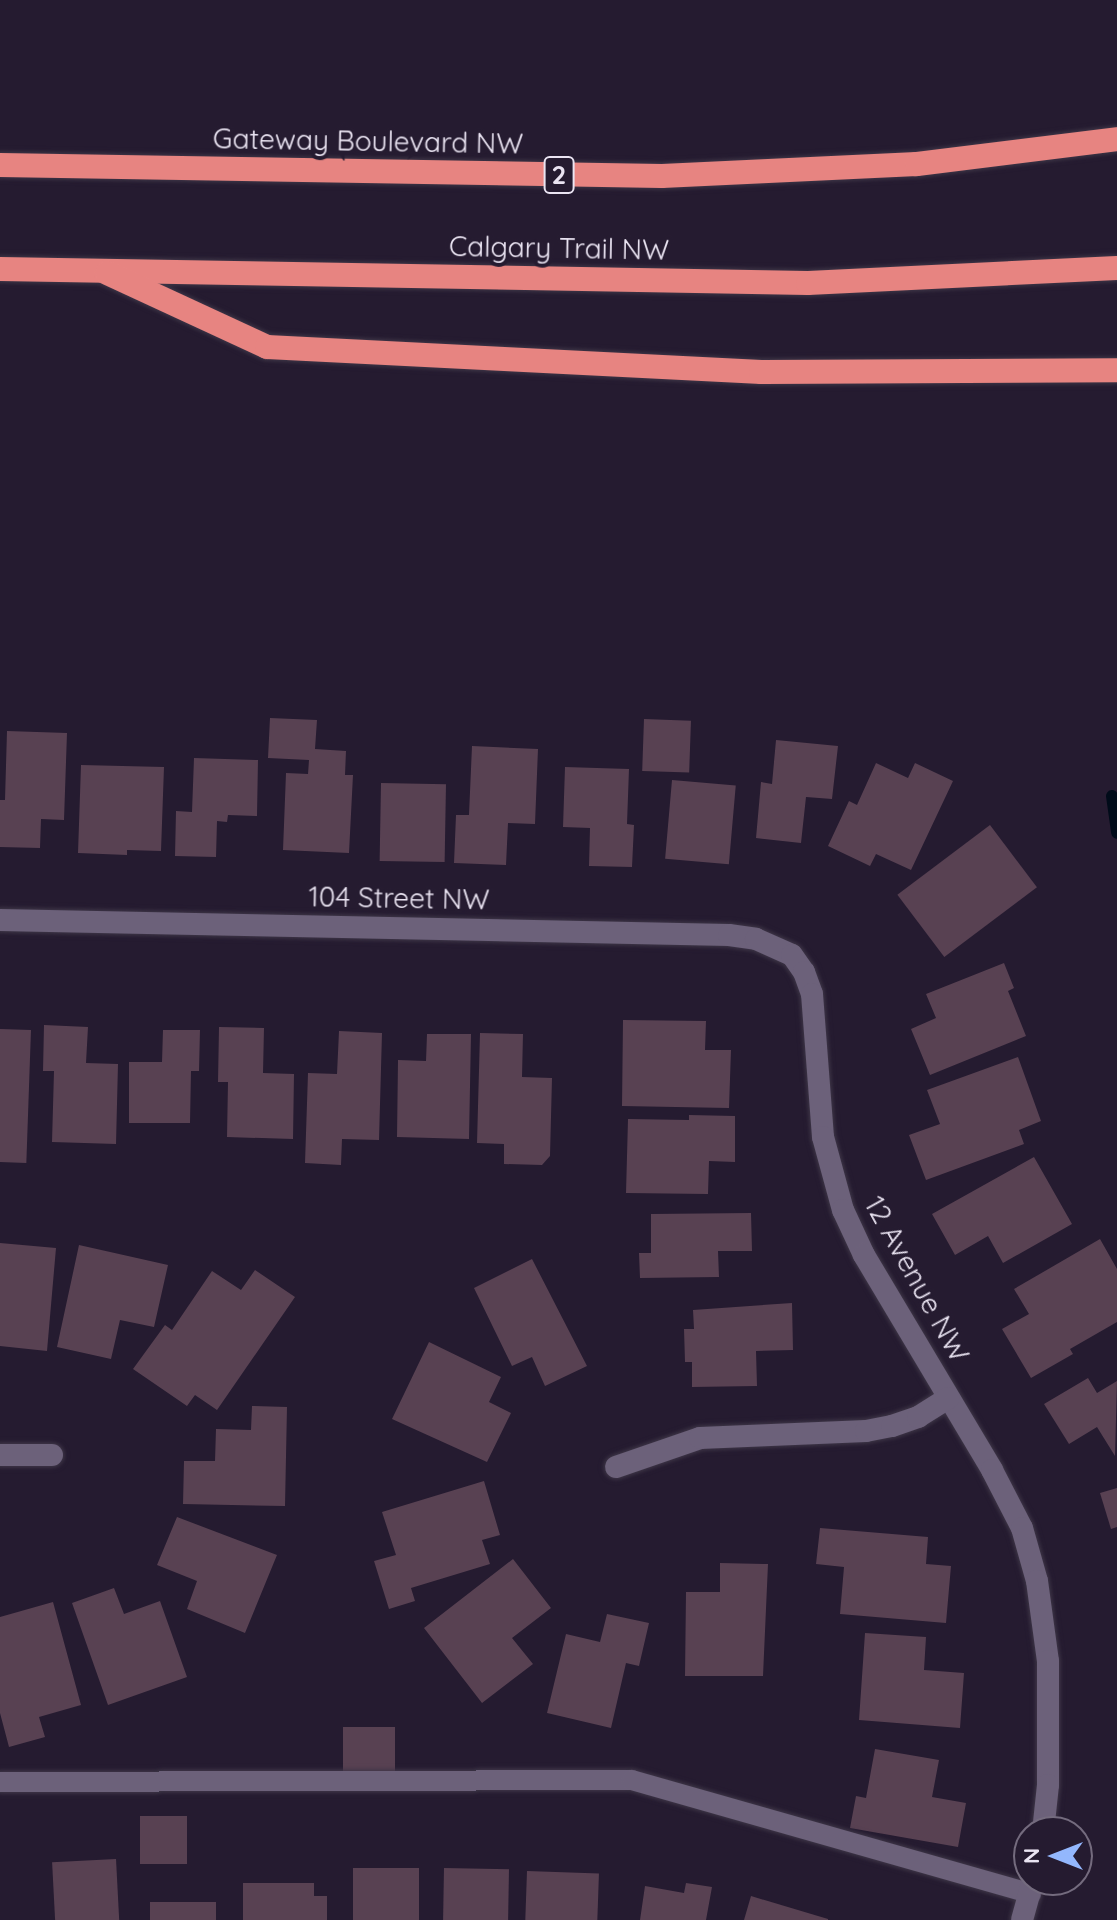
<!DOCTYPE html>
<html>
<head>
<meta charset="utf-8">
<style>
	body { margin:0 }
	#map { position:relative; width:1117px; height:1920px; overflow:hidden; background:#251b30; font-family:Quicksand,sans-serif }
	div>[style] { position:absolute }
	.stream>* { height:12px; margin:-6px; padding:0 6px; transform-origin:6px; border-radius:6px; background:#000b19 }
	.building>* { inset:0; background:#584152; transform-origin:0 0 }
	.roads { filter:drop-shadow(0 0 2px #3e3647) drop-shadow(0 0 2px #3e3647) }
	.service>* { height:20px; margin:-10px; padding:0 10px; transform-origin:10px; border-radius:10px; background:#6c617a }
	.minor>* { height:22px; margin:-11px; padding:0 11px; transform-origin:11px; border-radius:11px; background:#6c617a }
	.motorway>* { height:24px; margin:-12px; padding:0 12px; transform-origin:12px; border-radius:12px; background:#e78481 }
	span { translate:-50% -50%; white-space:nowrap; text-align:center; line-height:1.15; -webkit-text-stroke:8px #251b30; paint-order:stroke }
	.shield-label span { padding:2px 6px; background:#251b30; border:2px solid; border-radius:6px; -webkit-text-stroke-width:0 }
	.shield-label { font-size:26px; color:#eae4f2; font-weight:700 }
	.street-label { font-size:28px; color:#eae4f2 }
	.north { position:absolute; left:1013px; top:1816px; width:80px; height:80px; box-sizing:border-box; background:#251b30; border:2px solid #746b7e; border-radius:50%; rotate:270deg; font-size:22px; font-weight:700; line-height:32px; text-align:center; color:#eae4f2 }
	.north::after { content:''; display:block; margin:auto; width:28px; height:36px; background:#93b7fd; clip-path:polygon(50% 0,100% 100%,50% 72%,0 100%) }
</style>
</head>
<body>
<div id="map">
	<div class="stream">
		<div style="left:1112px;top:796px;width:37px;rotate:82deg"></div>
	</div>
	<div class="building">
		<div style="clip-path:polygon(270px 718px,317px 720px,315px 749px,346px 751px,345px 775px,353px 775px,349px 853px,283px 850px,286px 773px,308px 774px,309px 760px,268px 758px)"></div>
		<div style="left:644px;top:719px;width:47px;height:52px;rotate:2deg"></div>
		<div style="clip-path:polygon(7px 731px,67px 733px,64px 820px,41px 819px,40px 848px,0 847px,0 800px,5px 800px)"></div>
		<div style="clip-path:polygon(776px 740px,838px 746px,832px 799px,806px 797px,801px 843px,756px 838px,761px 782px,772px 784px)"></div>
		<div style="clip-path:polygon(472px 746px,538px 749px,535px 824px,508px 823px,506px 865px,454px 863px,456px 815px,469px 815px)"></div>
		<div style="clip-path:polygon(194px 758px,258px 760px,257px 816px,228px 815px,227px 822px,217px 821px,216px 857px,175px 856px,176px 811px,192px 812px)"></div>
		<div style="clip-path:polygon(876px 763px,908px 778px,915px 763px,953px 781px,911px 870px,876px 854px,870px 866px,828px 846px,849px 801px,857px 805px)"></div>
		<div style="clip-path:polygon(81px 765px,164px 767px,161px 851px,127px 850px,127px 855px,78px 853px)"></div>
		<div style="clip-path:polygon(565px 767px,629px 769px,627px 824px,634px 825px,632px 867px,589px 866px,590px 828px,563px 827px)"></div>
		<div style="left:672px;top:780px;width:64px;height:79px;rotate:5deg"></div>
		<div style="left:381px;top:783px;width:65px;height:78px;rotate:1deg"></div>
		<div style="left:990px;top:825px;width:78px;height:116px;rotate:53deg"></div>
		<div style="clip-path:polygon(1004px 963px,1014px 988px,1008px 991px,1026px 1036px,930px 1075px,911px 1029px,936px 1018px,926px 994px)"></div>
		<div style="clip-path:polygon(623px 1020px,706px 1021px,705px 1050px,731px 1050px,729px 1108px,622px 1106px)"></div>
		<div style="clip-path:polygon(44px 1025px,88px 1027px,86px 1063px,118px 1064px,116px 1144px,52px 1142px,54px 1071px,43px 1071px)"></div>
		<div style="clip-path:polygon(219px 1027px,264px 1028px,263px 1073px,294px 1074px,293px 1139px,227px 1137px,228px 1082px,218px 1082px)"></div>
		<div style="left:0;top:1029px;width:31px;height:133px;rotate:2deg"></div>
		<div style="clip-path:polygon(163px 1030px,200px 1030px,199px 1071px,191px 1071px,190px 1123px,129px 1123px,129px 1062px,162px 1062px)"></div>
		<div style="clip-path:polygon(339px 1031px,382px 1033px,379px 1140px,342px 1139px,341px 1165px,305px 1163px,308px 1073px,337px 1074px)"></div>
		<div style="clip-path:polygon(480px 1033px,523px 1034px,522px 1077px,552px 1078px,550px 1156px,542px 1165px,504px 1164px,504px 1144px,477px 1143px)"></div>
		<div style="clip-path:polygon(427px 1034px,471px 1034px,469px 1139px,397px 1137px,398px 1060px,426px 1061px)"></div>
		<div style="clip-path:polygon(1018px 1057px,1041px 1121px,1019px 1130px,1024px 1144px,926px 1180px,909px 1135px,940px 1124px,927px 1090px)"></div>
		<div style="clip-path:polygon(689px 1115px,735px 1116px,735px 1162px,709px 1161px,708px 1194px,626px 1193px,628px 1119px,689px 1120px)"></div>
		<div style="clip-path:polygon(1034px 1157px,1072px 1224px,1003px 1263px,988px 1236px,955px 1255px,932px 1214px)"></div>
		<div style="clip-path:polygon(751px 1213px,752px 1251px,718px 1251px,719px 1277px,640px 1278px,639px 1253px,651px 1253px,651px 1214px)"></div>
		<div style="clip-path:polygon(1100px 1239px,1117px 1269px,1117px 1322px,1070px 1349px,1073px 1354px,1031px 1378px,1002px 1329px,1029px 1314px,1014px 1289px)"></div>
		<div style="clip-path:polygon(0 1243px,56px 1248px,47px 1351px,0 1346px)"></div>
		<div style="clip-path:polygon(79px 1245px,168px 1265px,154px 1327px,120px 1320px,111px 1359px,57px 1347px)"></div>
		<div style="clip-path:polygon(532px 1259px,587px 1366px,545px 1386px,532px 1357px,512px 1366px,474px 1288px)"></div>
		<div style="clip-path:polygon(255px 1270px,295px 1297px,217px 1410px,195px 1395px,187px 1406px,133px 1369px,165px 1325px,172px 1330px,212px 1271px,241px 1290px)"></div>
		<div style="clip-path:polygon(792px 1303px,793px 1350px,756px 1351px,757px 1386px,692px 1387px,692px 1362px,685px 1362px,684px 1329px,694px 1329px,693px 1310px)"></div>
		<div style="clip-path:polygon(429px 1342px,501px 1377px,489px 1402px,511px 1413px,487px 1462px,392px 1419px)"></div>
		<div style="clip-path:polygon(1088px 1378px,1097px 1393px,1117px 1381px,1115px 1456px,1097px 1427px,1069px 1444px,1044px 1404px)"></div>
		<div style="clip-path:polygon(252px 1406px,287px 1407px,285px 1506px,183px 1504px,184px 1461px,215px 1461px,216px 1429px,251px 1430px)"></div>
		<div style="clip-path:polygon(484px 1481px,500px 1535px,482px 1540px,490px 1564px,411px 1588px,415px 1601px,389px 1609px,374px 1561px,396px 1555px,382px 1512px)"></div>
		<div style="clip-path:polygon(1117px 1488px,1117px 1527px,1111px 1529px,1100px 1493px)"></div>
		<div style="clip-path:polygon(177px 1517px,277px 1555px,245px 1633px,187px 1609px,197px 1581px,157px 1565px)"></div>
		<div style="clip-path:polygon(820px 1528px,928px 1537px,926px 1564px,951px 1566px,946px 1623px,840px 1614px,844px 1567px,816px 1564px)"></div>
		<div style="clip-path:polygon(513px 1559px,551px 1608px,512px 1638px,533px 1664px,482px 1703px,424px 1628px)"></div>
		<div style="clip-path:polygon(720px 1563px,768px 1564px,763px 1676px,685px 1676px,686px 1592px,720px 1592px)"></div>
		<div style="clip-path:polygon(114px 1588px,124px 1614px,160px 1601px,187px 1677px,108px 1705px,72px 1603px)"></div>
		<div style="clip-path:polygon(53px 1602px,81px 1705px,39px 1717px,45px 1737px,9px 1747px,0 1713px,0 1617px)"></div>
		<div style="clip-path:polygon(607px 1614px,649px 1623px,639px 1666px,626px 1663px,611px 1728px,547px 1713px,566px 1634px,600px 1642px)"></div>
		<div style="clip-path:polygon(865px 1633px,926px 1637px,924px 1670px,964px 1673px,960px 1728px,859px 1720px)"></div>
		<div style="left:343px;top:1727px;width:52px;height:46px"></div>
		<div style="clip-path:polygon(875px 1749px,939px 1760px,932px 1797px,966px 1803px,958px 1847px,850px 1828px,856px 1796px,866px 1798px)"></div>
		<div style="left:140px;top:1816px;width:47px;height:48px"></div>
		<div style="left:116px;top:1859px;width:61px;height:64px;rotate:87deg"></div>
		<div style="left:419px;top:1868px;width:52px;height:66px;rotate:90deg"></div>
		<div style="left:444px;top:1868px;width:65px;height:52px;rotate:1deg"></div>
		<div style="left:527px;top:1871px;width:72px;height:49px;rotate:2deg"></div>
		<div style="clip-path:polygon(243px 1883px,314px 1883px,314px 1896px,327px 1896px,327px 1920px,243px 1920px)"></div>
		<div style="clip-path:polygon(686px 1883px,712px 1887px,706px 1920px,640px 1920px,645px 1886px,684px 1893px)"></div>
		<div style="clip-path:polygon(751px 1896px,828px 1919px,828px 1920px,744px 1920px)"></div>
		<div style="left:216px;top:1902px;width:18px;height:66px;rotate:90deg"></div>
	</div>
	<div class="roads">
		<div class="service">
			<div style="left:0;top:1782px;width:632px;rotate:-0.18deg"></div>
			<div style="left:632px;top:1780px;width:415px;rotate:15.9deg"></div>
		</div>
		<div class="minor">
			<div style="left:0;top:920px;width:729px;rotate:1.18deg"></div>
			<div style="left:729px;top:935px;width:27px;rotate:8deg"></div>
			<div style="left:756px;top:939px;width:39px;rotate:24deg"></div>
			<div style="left:792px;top:955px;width:21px;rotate:55deg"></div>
			<div style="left:804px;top:972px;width:23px;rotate:70deg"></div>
			<div style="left:812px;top:994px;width:143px;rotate:85.6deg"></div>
			<div style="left:823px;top:1137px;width:76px;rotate:74.7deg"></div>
			<div style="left:843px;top:1210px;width:50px;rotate:65deg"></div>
			<div style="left:864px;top:1255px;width:250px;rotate:59.2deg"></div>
			<div style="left:992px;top:1470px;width:65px;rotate:62.7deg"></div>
			<div style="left:1022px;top:1528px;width:55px;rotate:74.2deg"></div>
			<div style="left:1037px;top:1581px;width:81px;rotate:82.2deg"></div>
			<div style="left:1048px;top:1661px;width:124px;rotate:90deg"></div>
			<div style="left:1048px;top:1785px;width:47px;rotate:96.1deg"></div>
			<div style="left:0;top:1455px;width:52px"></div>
			<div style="left:616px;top:1467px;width:89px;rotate:-19deg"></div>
			<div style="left:700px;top:1438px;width:166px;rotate:-2.4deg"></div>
			<div style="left:866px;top:1431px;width:26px;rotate:-11deg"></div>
			<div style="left:892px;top:1426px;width:28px;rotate:-19deg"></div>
			<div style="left:918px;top:1417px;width:36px;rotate:-32deg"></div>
			<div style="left:1022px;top:1920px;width:41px;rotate:-74.6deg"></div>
		</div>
		<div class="motorway">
			<div style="left:0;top:165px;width:662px;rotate:0.95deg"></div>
			<div style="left:662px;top:176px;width:255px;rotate:-2.7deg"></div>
			<div style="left:917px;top:164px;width:202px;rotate:-7.1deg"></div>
			<div style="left:0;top:269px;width:808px;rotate:0.99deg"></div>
			<div style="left:808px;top:283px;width:309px;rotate:-2.8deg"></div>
			<div style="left:107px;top:273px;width:176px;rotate:24.8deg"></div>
			<div style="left:267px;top:347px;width:495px;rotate:2.9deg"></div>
			<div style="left:761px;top:372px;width:356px;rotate:-0.3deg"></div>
		</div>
	</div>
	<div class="shield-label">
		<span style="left:559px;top:175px">2</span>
	</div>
	<div class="street-label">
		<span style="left:368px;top:141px;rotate:1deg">Gateway Boulevard NW</span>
		<span style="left:559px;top:248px;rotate:1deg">Calgary Trail NW</span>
		<span style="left:399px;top:898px;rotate:1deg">104 Street NW</span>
		<span style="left:917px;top:1279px;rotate:61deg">12 Avenue NW</span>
	</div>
	<div class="north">N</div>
</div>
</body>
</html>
